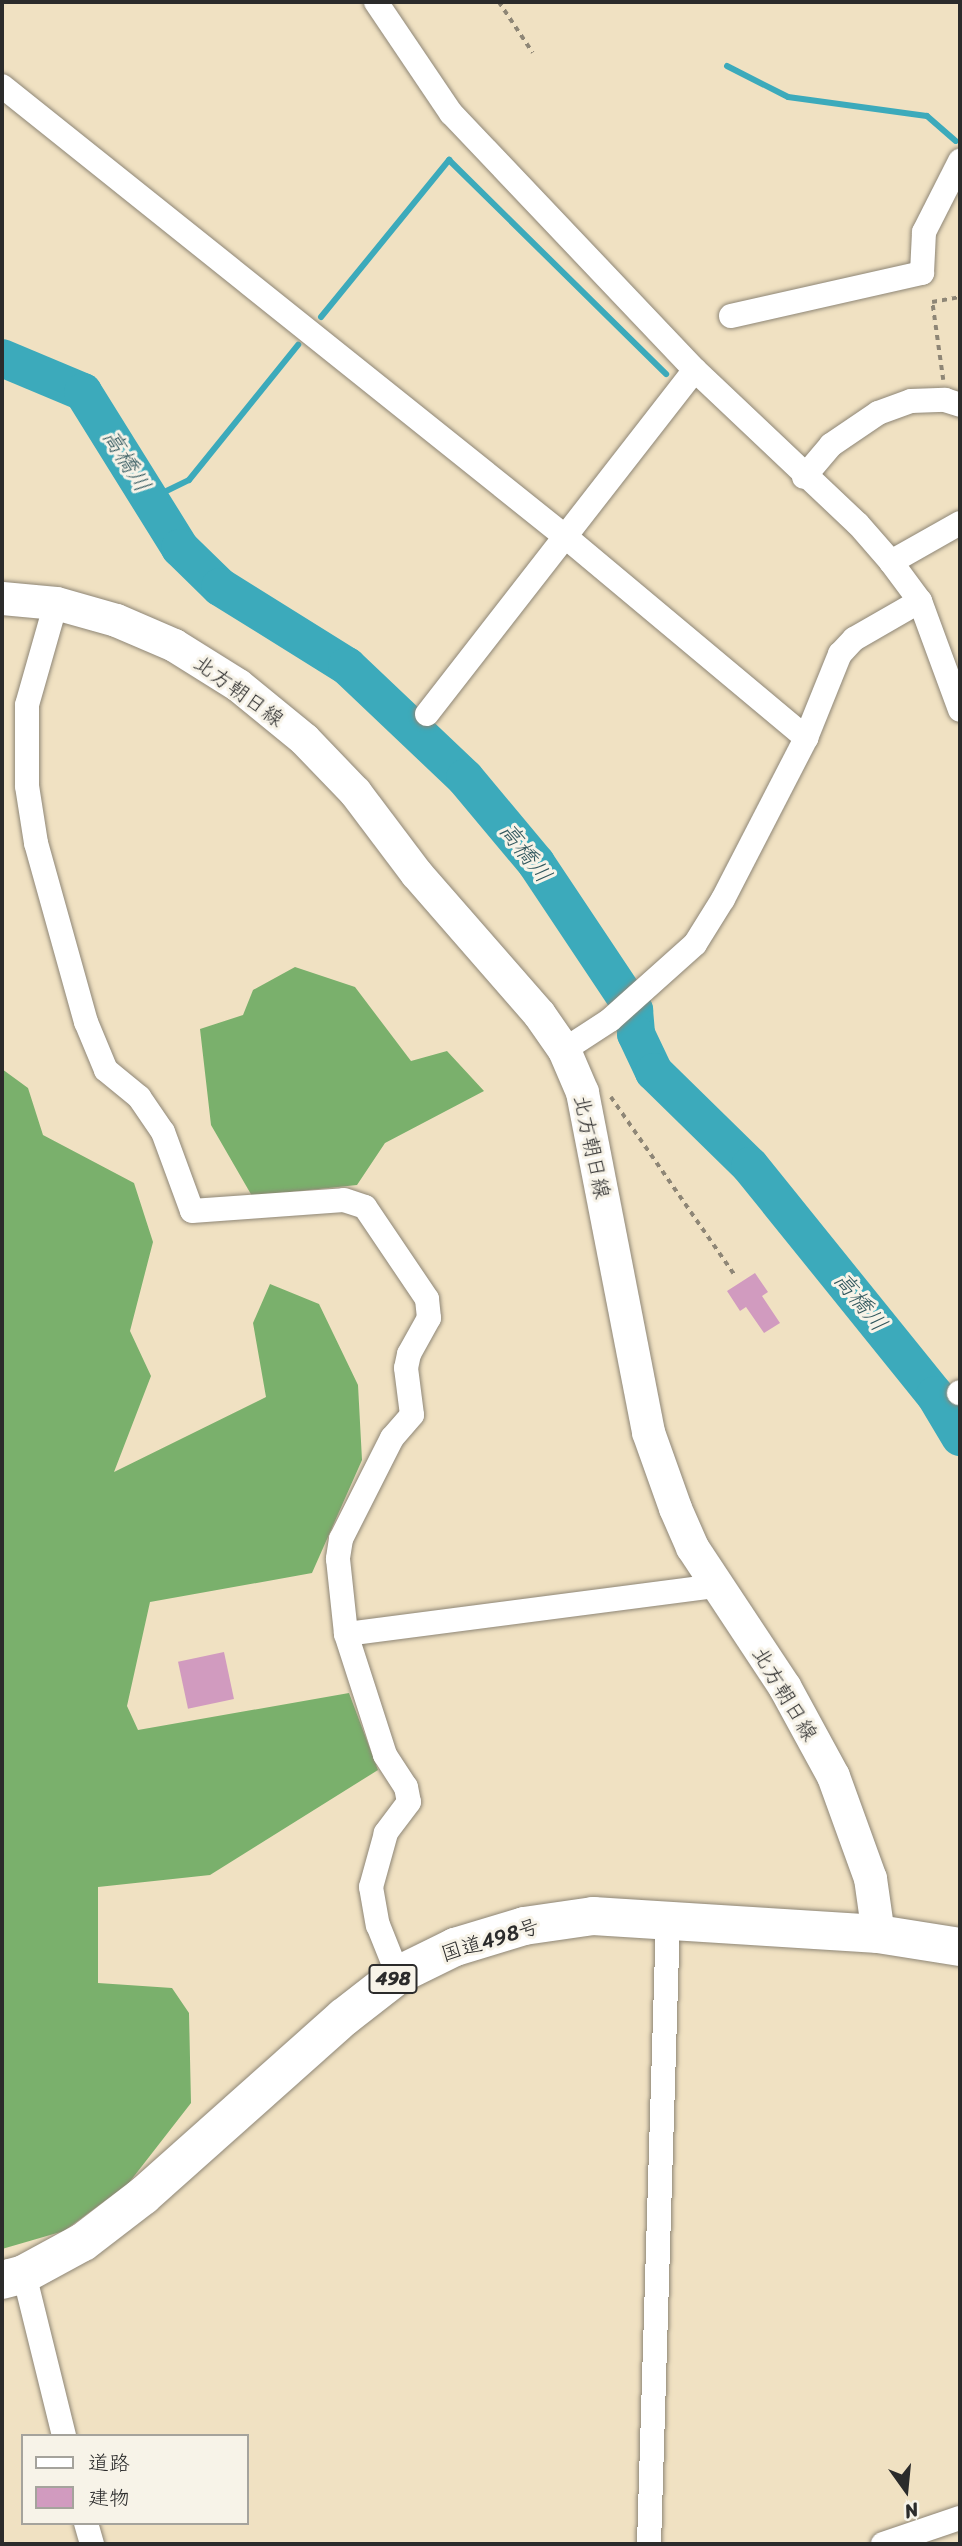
<!DOCTYPE html>
<html>
<head>
<meta charset="utf-8">
<style>
	body { margin:0 }
	#map { position:relative; width:962px; height:2546px; overflow:hidden; background:#f0e1c2; font-family:Sriracha,"Klee One",sans-serif }
	div>[style] { position:absolute }
	.forest>* { inset:0; background:#7ab06c }
	.stream>* { height:6px; margin:-3px; padding:0 3px; transform-origin:3px; border-radius:3px; background:#3caabb }
	.river>* { height:38px; margin:-19px; padding:0 19px; transform-origin:19px; border-radius:19px; background:#3caabb }
	.building>* { inset:0; background:#d19bbf; transform-origin:0 0 }
	.path>* { height:3.5px; margin-top:-1.75px; transform-origin:0; background:repeating-linear-gradient(90deg,#8e8676 0 5px,transparent 0 10px) }
	.roads { filter:drop-shadow(0 0 2px #8e8676) drop-shadow(0 0 2px #8e8676) }
	.minor>* { height:24px; margin:-12px; padding:0 12px; transform-origin:12px; border-radius:12px; background:#fff }
	.secondary>* { height:33px; margin:-16.5px; padding:0 16.5px; transform-origin:16.5px; border-radius:16.5px; background:#fff }
	.trunk>* { height:38px; margin:-19px; padding:0 19px; transform-origin:19px; border-radius:19px; background:#fff }
	span { translate:-50% -50%; white-space:nowrap; text-align:center; line-height:1.15; -webkit-text-stroke:6px #f7f3e8; paint-order:stroke }
	.shield-label span { padding:2px 5px; background:#f7f3e8; border:2px solid; border-radius:5px; -webkit-text-stroke-width:0 }
	.shield-label { font-size:19px; color:#2b2b2b; font-weight:700 }
	.street-label { font-size:21px; color:#2b2b2b }
	.water-label { font-size:23px; color:#31575d; font-style:italic }
	.frame { position:absolute; inset:0; border:4px solid #2b2b2b; pointer-events:none }
	.legend { position:absolute; left:21px; top:2434px; width:228px; height:91px; box-sizing:border-box; background:#f7f3e8; border:2px solid #a5a39c; margin:0; padding:9px 12px; list-style:none; font-size:21px; color:#2b2b2b }
	.legend li { display:flex; align-items:center; gap:14px; height:35px }
	.legend b { width:35px; border:2px solid #a5a39c }
	.north { position:absolute; left:871px; top:2455px; width:70px; height:70px; -webkit-text-stroke:5px #f7f3e8; paint-order:stroke; rotate:165deg; font-size:19px; font-weight:700; line-height:28px; text-align:center; color:#2b2b2b }
	.north::after { content:''; display:block; margin:auto; width:24px; height:32px; background:#2b2b2b; clip-path:polygon(50% 0,100% 100%,50% 72%,0 100%) }
</style>
</head>
<body>
<div id="map">
	<div class="forest">
		<div style="clip-path:polygon(295px 967px,355px 987px,411px 1061px,447px 1051px,484px 1091px,385px 1143px,357px 1185px,252px 1196px,211px 1125px,200px 1029px,243px 1015px,253px 990px)"></div>
		<div style="clip-path:polygon(2px 1069px,28px 1088px,43px 1135px,134px 1183px,153px 1242px,130px 1331px,151px 1376px,114px 1472px,266px 1397px,253px 1323px,270px 1284px,319px 1304px,358px 1385px,362px 1460px,312px 1573px,150px 1602px,127px 1706px,138px 1730px,349px 1693px,378px 1770px,210px 1875px,98px 1887px,98px 1983px,172px 1988px,189px 2013px,191px 2103px,128px 2184px,64px 2231px,2px 2249px)"></div>
	</div>
	<div class="stream">
		<div style="left:727px;top:66px;width:68px;rotate:26.9deg"></div>
		<div style="left:788px;top:97px;width:140px;rotate:7.8deg"></div>
		<div style="left:927px;top:116px;width:38px;rotate:41deg"></div>
		<div style="left:321px;top:317px;width:203px;rotate:-50.8deg"></div>
		<div style="left:449px;top:160px;width:305px;rotate:44.6deg"></div>
		<div style="left:150px;top:499px;width:43px;rotate:-26deg"></div>
		<div style="left:189px;top:480px;width:174px;rotate:-51.1deg"></div>
	</div>
	<div class="river">
		<div style="left:2px;top:358px;width:88px;rotate:22.8deg"></div>
		<div style="left:83px;top:392px;width:184px;rotate:58.1deg"></div>
		<div style="left:180px;top:548px;width:56px;rotate:44.3deg"></div>
		<div style="left:220px;top:587px;width:150px;rotate:31.9deg"></div>
		<div style="left:347px;top:666px;width:163px;rotate:43.5deg"></div>
		<div style="left:465px;top:778px;width:111px;rotate:50.1deg"></div>
		<div style="left:536px;top:863px;width:177px;rotate:56.3deg"></div>
		<div style="left:634px;top:1010px;width:24px;rotate:85deg"></div>
		<div style="left:636px;top:1034px;width:42px;rotate:64.7deg"></div>
		<div style="left:654px;top:1072px;width:134px;rotate:44.4deg"></div>
		<div style="left:750px;top:1166px;width:294px;rotate:51.1deg"></div>
		<div style="left:935px;top:1395px;width:49px;rotate:59.2deg"></div>
	</div>
	<div class="building">
		<div style="clip-path:polygon(755px 1273px,768px 1292px,762px 1296px,780px 1323px,764px 1333px,746px 1307px,740px 1311px,727px 1291px)"></div>
		<div style="left:224px;top:1652px;width:48px;height:47px;rotate:78deg"></div>
	</div>
	<div class="path">
		<div style="left:499px;top:2px;width:61px;rotate:56.3deg"></div>
		<div style="left:943px;top:380px;width:79px;rotate:-98deg"></div>
		<div style="left:932px;top:302px;width:28px;rotate:-10deg"></div>
		<div style="left:611px;top:1097px;width:216px;rotate:55.2deg"></div>
	</div>
	<div class="roads">
		<div class="minor">
			<div style="left:376px;top:2px;width:134px;rotate:56deg"></div>
			<div style="left:451px;top:113px;width:354px;rotate:46.5deg"></div>
			<div style="left:695px;top:370px;width:224px;rotate:43.4deg"></div>
			<div style="left:858px;top:524px;width:50px;rotate:49deg"></div>
			<div style="left:891px;top:562px;width:49px;rotate:53.4deg"></div>
			<div style="left:920px;top:601px;width:116px;rotate:69.8deg"></div>
			<div style="left:2px;top:86px;width:724px;rotate:38.66deg"></div>
			<div style="left:567px;top:538px;width:312px;rotate:39.9deg"></div>
			<div style="left:731px;top:316px;width:196px;rotate:-12.7deg"></div>
			<div style="left:922px;top:273px;width:41px;rotate:-87.2deg"></div>
			<div style="left:924px;top:232px;width:80px;rotate:-63.1deg"></div>
			<div style="left:804px;top:477px;width:42px;rotate:-49.8deg"></div>
			<div style="left:831px;top:445px;width:57px;rotate:-34.2deg"></div>
			<div style="left:878px;top:413px;width:35px;rotate:-20deg"></div>
			<div style="left:911px;top:401px;width:34px;rotate:-2deg"></div>
			<div style="left:945px;top:400px;width:16px;rotate:18deg"></div>
			<div style="left:891px;top:562px;width:79px;rotate:-29.5deg"></div>
			<div style="left:56px;top:603px;width:106px;rotate:105.9deg"></div>
			<div style="left:27px;top:705px;width:81px;rotate:90deg"></div>
			<div style="left:27px;top:786px;width:58px;rotate:81deg"></div>
			<div style="left:36px;top:843px;width:186px;rotate:74.4deg"></div>
			<div style="left:86px;top:1022px;width:52px;rotate:67.4deg"></div>
			<div style="left:106px;top:1070px;width:43px;rotate:39.3deg"></div>
			<div style="left:139px;top:1097px;width:42px;rotate:55.6deg"></div>
			<div style="left:163px;top:1132px;width:84px;rotate:69.8deg"></div>
			<div style="left:192px;top:1211px;width:152px;rotate:-4.1deg"></div>
			<div style="left:344px;top:1200px;width:22px;rotate:18deg"></div>
			<div style="left:365px;top:1207px;width:111px;rotate:56deg"></div>
			<div style="left:427px;top:1299px;width:19px;rotate:84deg"></div>
			<div style="left:429px;top:1318px;width:41px;rotate:119.1deg"></div>
			<div style="left:409px;top:1354px;width:14px;rotate:102deg"></div>
			<div style="left:406px;top:1368px;width:47px;rotate:82.7deg"></div>
			<div style="left:412px;top:1415px;width:30px;rotate:131deg"></div>
			<div style="left:392px;top:1438px;width:113px;rotate:116.8deg"></div>
			<div style="left:341px;top:1539px;width:20px;rotate:99deg"></div>
			<div style="left:338px;top:1559px;width:75px;rotate:83.9deg"></div>
			<div style="left:346px;top:1634px;width:127px;rotate:72.1deg"></div>
			<div style="left:385px;top:1755px;width:38px;rotate:57deg"></div>
			<div style="left:406px;top:1787px;width:15px;rotate:79deg"></div>
			<div style="left:409px;top:1802px;width:39px;rotate:127deg"></div>
			<div style="left:386px;top:1833px;width:56px;rotate:105.5deg"></div>
			<div style="left:371px;top:1887px;width:39px;rotate:80deg"></div>
			<div style="left:378px;top:1925px;width:54px;rotate:68.2deg"></div>
			<div style="left:427px;top:714px;width:436px;rotate:-52.1deg"></div>
			<div style="left:564px;top:1050px;width:55px;rotate:-33.1deg"></div>
			<div style="left:610px;top:1020px;width:114px;rotate:-41.8deg"></div>
			<div style="left:695px;top:944px;width:53px;rotate:-58.1deg"></div>
			<div style="left:723px;top:899px;width:181px;rotate:-62.7deg"></div>
			<div style="left:806px;top:738px;width:91px;rotate:-68deg"></div>
			<div style="left:840px;top:654px;width:21px;rotate:-47deg"></div>
			<div style="left:854px;top:639px;width:76px;rotate:-29.9deg"></div>
			<div style="left:959px;top:1393px;width:1px;rotate:-45deg"></div>
			<div style="left:346px;top:1634px;width:373px;rotate:-7.4deg"></div>
			<div style="left:9px;top:2271px;width:15px;rotate:11deg"></div>
			<div style="left:24px;top:2274px;width:167px;rotate:76.1deg"></div>
			<div style="left:86px;top:2523px;width:22px;rotate:74deg"></div>
			<div style="left:649px;top:2544px;width:624px;rotate:-88.26deg"></div>
			<div style="left:883px;top:2544px;width:81px;rotate:-18.7deg"></div>
		</div>
		<div class="secondary">
			<div style="left:2px;top:598px;width:54px;rotate:5.3deg"></div>
			<div style="left:56px;top:603px;width:62px;rotate:15.8deg"></div>
			<div style="left:116px;top:620px;width:63px;rotate:23.3deg"></div>
			<div style="left:174px;top:645px;width:75px;rotate:32deg"></div>
			<div style="left:238px;top:685px;width:85px;rotate:39.3deg"></div>
			<div style="left:304px;top:739px;width:74px;rotate:46.1deg"></div>
			<div style="left:355px;top:792px;width:101px;rotate:53deg"></div>
			<div style="left:416px;top:873px;width:187px;rotate:48.9deg"></div>
			<div style="left:539px;top:1014px;width:44px;rotate:55.2deg"></div>
			<div style="left:564px;top:1050px;width:46px;rotate:66.8deg"></div>
			<div style="left:582px;top:1092px;width:346px;rotate:79deg"></div>
			<div style="left:648px;top:1432px;width:81px;rotate:70.4deg"></div>
			<div style="left:675px;top:1508px;width:43px;rotate:66.4deg"></div>
			<div style="left:692px;top:1547px;width:167px;rotate:56.5deg"></div>
			<div style="left:784px;top:1686px;width:102px;rotate:61.4deg"></div>
			<div style="left:833px;top:1776px;width:109px;rotate:70.1deg"></div>
			<div style="left:870px;top:1878px;width:57px;rotate:81.9deg"></div>
		</div>
		<div class="trunk">
			<div style="left:2px;top:2280px;width:23px;rotate:-15deg"></div>
			<div style="left:24px;top:2274px;width:67px;rotate:-28.5deg"></div>
			<div style="left:83px;top:2242px;width:76px;rotate:-37.5deg"></div>
			<div style="left:143px;top:2196px;width:269px;rotate:-41.7deg"></div>
			<div style="left:344px;top:2017px;width:68px;rotate:-37.9deg"></div>
			<div style="left:398px;top:1975px;width:64px;rotate:-26.2deg"></div>
			<div style="left:455px;top:1947px;width:72px;rotate:-16.9deg"></div>
			<div style="left:524px;top:1926px;width:70px;rotate:-8.2deg"></div>
			<div style="left:593px;top:1916px;width:286px;rotate:3.6deg"></div>
			<div style="left:878px;top:1934px;width:83px;rotate:9deg"></div>
		</div>
	</div>
	<div class="shield-label">
		<span style="left:393px;top:1979px">498</span>
	</div>
	<div class="street-label">
		<span style="left:239px;top:691px;rotate:36deg">北方朝日線</span>
		<span style="left:592px;top:1147px;rotate:78deg">北方朝日線</span>
		<span style="left:785px;top:1694px;rotate:59deg">北方朝日線</span>
		<span style="left:490px;top:1940px;rotate:-17deg">国道498号</span>
	</div>
	<div class="water-label">
		<span style="left:126px;top:461px;rotate:58deg">高橋川</span>
		<span style="left:525px;top:853px;rotate:52deg">高橋川</span>
		<span style="left:860px;top:1302px;rotate:51deg">高橋川</span>
	</div>
	<div class="frame"></div>
	<ul class="legend">
	<li><b style="height:9px;background:#fff"></b>道路</li>
	<li><b style="height:19px;background:#d19bbf"></b>建物</li>
	</ul>
	<div class="north">N</div>
</div>
</body>
</html>
